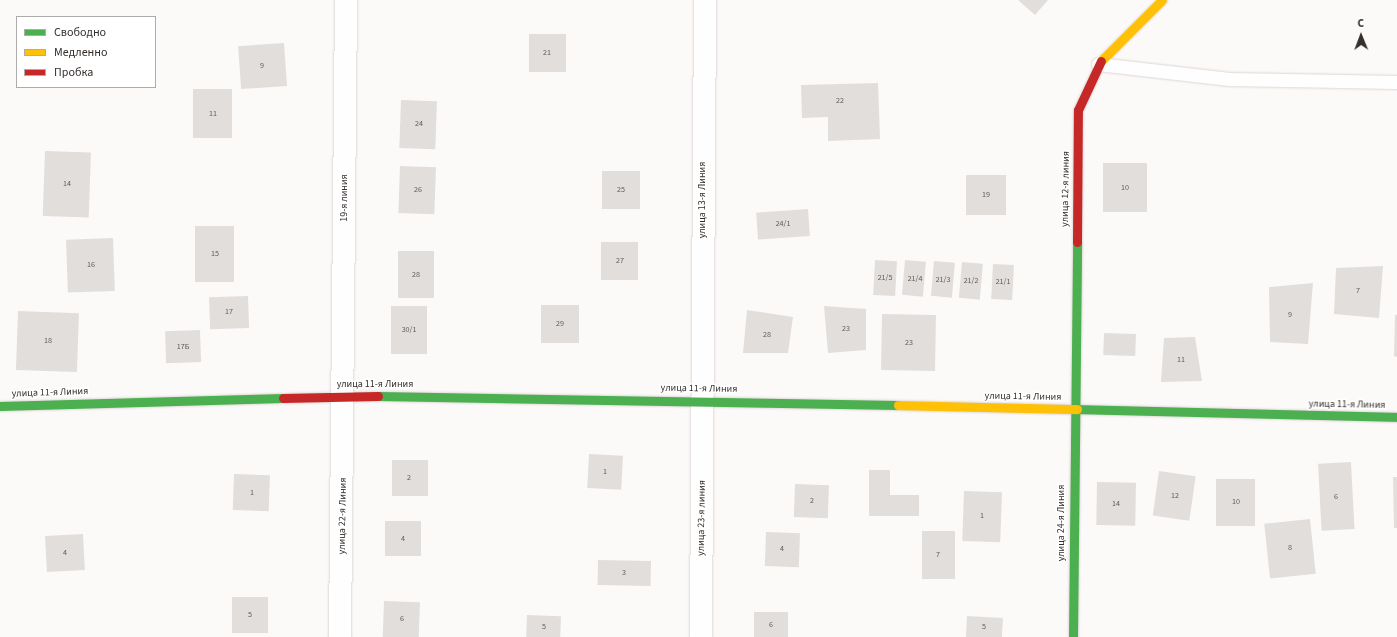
<!DOCTYPE html>
<html>
<head>
<meta charset="utf-8">
<style>
	body { margin:0 }
	#map { position:relative; width:1397px; height:637px; overflow:hidden; background:#fcfaf9; font-family:"Source Sans 3",sans-serif }
	div>[style] { position:absolute }
	.building>* { inset:0; background:#e2dedc; transform-origin:0 0 }
	.roads { filter:drop-shadow(0 0 1px #dbd7d4) drop-shadow(0 0 1px #dbd7d4) }
	.lane>* { height:13px; margin:-6.5px; padding:0 6.5px; transform-origin:6.5px; border-radius:6.5px; background:#fffefe }
	.street>* { height:22px; margin:-11px; padding:0 11px; transform-origin:11px; border-radius:11px; background:#fffefe }
	.fast>* { height:9px; margin:-4.5px; padding:0 4.5px; transform-origin:4.5px; border-radius:4.5px; background:#4caf50 }
	.slow>* { height:9px; margin:-4.5px; padding:0 4.5px; transform-origin:4.5px; border-radius:4.5px; background:#ffc107 }
	.jam>* { height:9px; margin:-4.5px; padding:0 4.5px; transform-origin:4.5px; border-radius:4.5px; background:#c62828 }
	span { translate:-50% -50%; white-space:nowrap; text-align:center; line-height:1.15; -webkit-text-stroke:3px #fff; paint-order:stroke }
	.number-label { font-size:8px; color:#605b57 }
	.number-label span { -webkit-text-stroke-width:0 }
	.street-label { font-size:10px; color:#352f2b }
	.legend { position:absolute; left:16px; top:16px; width:140px; height:72px; box-sizing:border-box; background:#fff; border:1px solid #aeacaa; margin:0; padding:5px 7px; list-style:none; font-size:12px; color:#352f2b }
	.legend li { display:flex; align-items:center; gap:8px; height:20px }
	.legend b { width:20px; border:1px solid #aeacaa }
	.north { position:absolute; left:1341px; top:16px; width:40px; height:40px; -webkit-text-stroke:3px #fff; paint-order:stroke; rotate:359deg; font-size:11px; font-weight:700; line-height:16px; text-align:center; color:#352f2b }
	.north::after { content:''; display:block; margin:auto; width:14px; height:18px; background:#352f2b; clip-path:polygon(50% 0,100% 100%,50% 72%,0 100%) }
</style>
</head>
<body>
<div id="map">
	<div class="building">
		<div style="clip-path:polygon(1018px 0,1048px 0,1035px 15px)"></div>
		<div style="left:529px;top:34px;width:37px;height:38px"></div>
		<div style="left:284px;top:43px;width:43px;height:46px;rotate:86deg"></div>
		<div style="clip-path:polygon(878px 83px,880px 139px,828px 141px,828px 117px,802px 118px,801px 85px)"></div>
		<div style="left:193px;top:89px;width:39px;height:49px"></div>
		<div style="left:401px;top:100px;width:36px;height:48px;rotate:2deg"></div>
		<div style="left:45px;top:151px;width:46px;height:65px;rotate:2deg"></div>
		<div style="left:1103px;top:163px;width:44px;height:49px"></div>
		<div style="left:400px;top:166px;width:36px;height:47px;rotate:2deg"></div>
		<div style="left:602px;top:171px;width:38px;height:38px"></div>
		<div style="left:966px;top:175px;width:40px;height:40px"></div>
		<div style="left:808px;top:209px;width:27px;height:52px;rotate:86deg"></div>
		<div style="left:195px;top:226px;width:39px;height:56px"></div>
		<div style="left:113px;top:238px;width:53px;height:47px;rotate:88deg"></div>
		<div style="left:601px;top:242px;width:37px;height:38px"></div>
		<div style="left:398px;top:251px;width:36px;height:47px"></div>
		<div style="left:875px;top:260px;width:22px;height:35px;rotate:3deg"></div>
		<div style="left:905px;top:260px;width:21px;height:35px;rotate:5deg"></div>
		<div style="left:934px;top:261px;width:21px;height:35px;rotate:5deg"></div>
		<div style="left:962px;top:262px;width:21px;height:36px;rotate:5deg"></div>
		<div style="left:993px;top:264px;width:21px;height:35px;rotate:3deg"></div>
		<div style="clip-path:polygon(1383px 266px,1379px 318px,1334px 314px,1336px 268px)"></div>
		<div style="clip-path:polygon(1313px 283px,1308px 344px,1270px 342px,1269px 287px)"></div>
		<div style="left:248px;top:296px;width:32px;height:39px;rotate:88deg"></div>
		<div style="left:541px;top:305px;width:38px;height:38px"></div>
		<div style="left:391px;top:306px;width:36px;height:48px"></div>
		<div style="clip-path:polygon(824px 306px,866px 309px,866px 350px,828px 353px)"></div>
		<div style="clip-path:polygon(747px 310px,793px 317px,788px 353px,743px 353px)"></div>
		<div style="left:18px;top:311px;width:61px;height:59px;rotate:2deg"></div>
		<div style="left:882px;top:314px;width:54px;height:56px;rotate:1deg"></div>
		<div style="clip-path:polygon(1395px 315px,1397px 315px,1397px 357px,1394px 356px)"></div>
		<div style="left:200px;top:330px;width:32px;height:35px;rotate:88deg"></div>
		<div style="left:1104px;top:333px;width:32px;height:22px;rotate:2deg"></div>
		<div style="clip-path:polygon(1195px 337px,1202px 381px,1161px 382px,1164px 338px)"></div>
		<div style="left:589px;top:454px;width:34px;height:34px;rotate:3deg"></div>
		<div style="left:392px;top:460px;width:36px;height:36px"></div>
		<div style="left:1351px;top:462px;width:67px;height:33px;rotate:87deg"></div>
		<div style="clip-path:polygon(869px 470px,890px 470px,890px 495px,919px 495px,919px 516px,869px 516px)"></div>
		<div style="left:1159px;top:471px;width:37px;height:45px;rotate:8deg"></div>
		<div style="left:234px;top:474px;width:36px;height:36px;rotate:2deg"></div>
		<div style="clip-path:polygon(1393px 477px,1397px 477px,1397px 528px,1394px 528px)"></div>
		<div style="left:1216px;top:479px;width:39px;height:47px"></div>
		<div style="left:1097px;top:482px;width:39px;height:43px;rotate:1deg"></div>
		<div style="left:795px;top:484px;width:34px;height:33px;rotate:2deg"></div>
		<div style="left:964px;top:491px;width:38px;height:50px;rotate:2deg"></div>
		<div style="left:1310px;top:519px;width:55px;height:46px;rotate:84deg"></div>
		<div style="left:385px;top:521px;width:36px;height:35px"></div>
		<div style="left:922px;top:531px;width:33px;height:48px"></div>
		<div style="left:766px;top:532px;width:34px;height:34px;rotate:2deg"></div>
		<div style="left:83px;top:534px;width:36px;height:38px;rotate:87deg"></div>
		<div style="left:598px;top:560px;width:53px;height:25px;rotate:1deg"></div>
		<div style="left:232px;top:597px;width:36px;height:36px"></div>
		<div style="left:384px;top:601px;width:36px;height:36px;rotate:2deg"></div>
		<div style="left:754px;top:612px;width:34px;height:25px"></div>
		<div style="left:527px;top:615px;width:34px;height:22px;rotate:2deg"></div>
		<div style="left:967px;top:616px;width:36px;height:21px;rotate:3deg"></div>
	</div>
	<div class="roads">
		<div class="lane">
			<div style="left:1098px;top:64px;width:132px;rotate:6.5deg"></div>
			<div style="left:1229px;top:79px;width:168px;rotate:1deg"></div>
		</div>
		<div class="street">
			<div style="left:340px;top:637px;width:637px;rotate:-89.46deg"></div>
			<div style="left:701px;top:637px;width:637px;rotate:-89.64deg"></div>
		</div>
		<div class="fast">
			<div style="left:378px;top:396px;width:520px;rotate:0.99deg"></div>
			<div style="left:0;top:406px;width:283px;rotate:-1.6deg"></div>
			<div style="left:1077px;top:409px;width:320px;rotate:1.4deg"></div>
			<div style="left:1073px;top:637px;width:395px;rotate:-89.4deg"></div>
		</div>
		<div class="slow">
			<div style="left:1101px;top:61px;width:86px;rotate:-45deg"></div>
			<div style="left:898px;top:405px;width:179px;rotate:1.3deg"></div>
		</div>
		<div class="jam">
			<div style="left:1077px;top:242px;width:132px;rotate:-89.6deg"></div>
			<div style="left:1078px;top:110px;width:54px;rotate:-64.9deg"></div>
			<div style="left:283px;top:398px;width:95px;rotate:-1.2deg"></div>
		</div>
	</div>
	<div class="number-label">
		<span style="left:547px;top:53px">21</span>
		<span style="left:262px;top:66px">9</span>
		<span style="left:840px;top:101px">22</span>
		<span style="left:213px;top:114px">11</span>
		<span style="left:419px;top:124px">24</span>
		<span style="left:67px;top:184px">14</span>
		<span style="left:1125px;top:188px">10</span>
		<span style="left:418px;top:190px">26</span>
		<span style="left:621px;top:190px">25</span>
		<span style="left:986px;top:195px">19</span>
		<span style="left:783px;top:224px">24/1</span>
		<span style="left:215px;top:254px">15</span>
		<span style="left:620px;top:261px">27</span>
		<span style="left:91px;top:265px">16</span>
		<span style="left:416px;top:275px">28</span>
		<span style="left:885px;top:278px">21/5</span>
		<span style="left:915px;top:279px">21/4</span>
		<span style="left:943px;top:280px">21/3</span>
		<span style="left:971px;top:281px">21/2</span>
		<span style="left:1003px;top:282px">21/1</span>
		<span style="left:1358px;top:291px">7</span>
		<span style="left:229px;top:312px">17</span>
		<span style="left:1290px;top:315px">9</span>
		<span style="left:560px;top:324px">29</span>
		<span style="left:846px;top:329px">23</span>
		<span style="left:409px;top:330px">30/1</span>
		<span style="left:767px;top:335px">28</span>
		<span style="left:48px;top:341px">18</span>
		<span style="left:909px;top:343px">23</span>
		<span style="left:183px;top:347px">17Б</span>
		<span style="left:1181px;top:360px">11</span>
		<span style="left:605px;top:472px">1</span>
		<span style="left:409px;top:478px">2</span>
		<span style="left:252px;top:493px">1</span>
		<span style="left:1175px;top:496px">12</span>
		<span style="left:1336px;top:497px">6</span>
		<span style="left:812px;top:501px">2</span>
		<span style="left:1236px;top:502px">10</span>
		<span style="left:1116px;top:504px">14</span>
		<span style="left:982px;top:516px">1</span>
		<span style="left:403px;top:539px">4</span>
		<span style="left:1290px;top:548px">8</span>
		<span style="left:782px;top:549px">4</span>
		<span style="left:65px;top:553px">4</span>
		<span style="left:938px;top:555px">7</span>
		<span style="left:624px;top:573px">3</span>
		<span style="left:250px;top:615px">5</span>
		<span style="left:402px;top:619px">6</span>
		<span style="left:771px;top:625px">6</span>
		<span style="left:544px;top:627px">5</span>
		<span style="left:984px;top:627px">5</span>
	</div>
	<div class="street-label">
		<span style="left:1066px;top:189px;rotate:-89deg">улица 12-я линия</span>
		<span style="left:345px;top:198px;rotate:-90deg">19-я линия</span>
		<span style="left:703px;top:200px;rotate:-90deg">улица 13-я Линия</span>
		<span style="left:375px;top:385px">улица 11-я Линия</span>
		<span style="left:699px;top:389px;rotate:1deg">улица 11-я Линия</span>
		<span style="left:50px;top:393px;rotate:-2deg">улица 11-я Линия</span>
		<span style="left:1023px;top:397px;rotate:1deg">улица 11-я Линия</span>
		<span style="left:1347px;top:405px;rotate:1deg">улица 11-я Линия</span>
		<span style="left:343px;top:516px;rotate:-89deg">улица 22-я Линия</span>
		<span style="left:702px;top:518px;rotate:-89deg">улица 23-я линия</span>
		<span style="left:1062px;top:523px;rotate:-90deg">улица 24-я Линия</span>
	</div>
	<ul class="legend">
	<li><b style="height:5px;background:#4caf50"></b>Свободно</li>
	<li><b style="height:5px;background:#ffc107"></b>Медленно</li>
	<li><b style="height:5px;background:#c62828"></b>Пробка</li>
	</ul>
	<div class="north">С</div>
</div>
</body>
</html>
